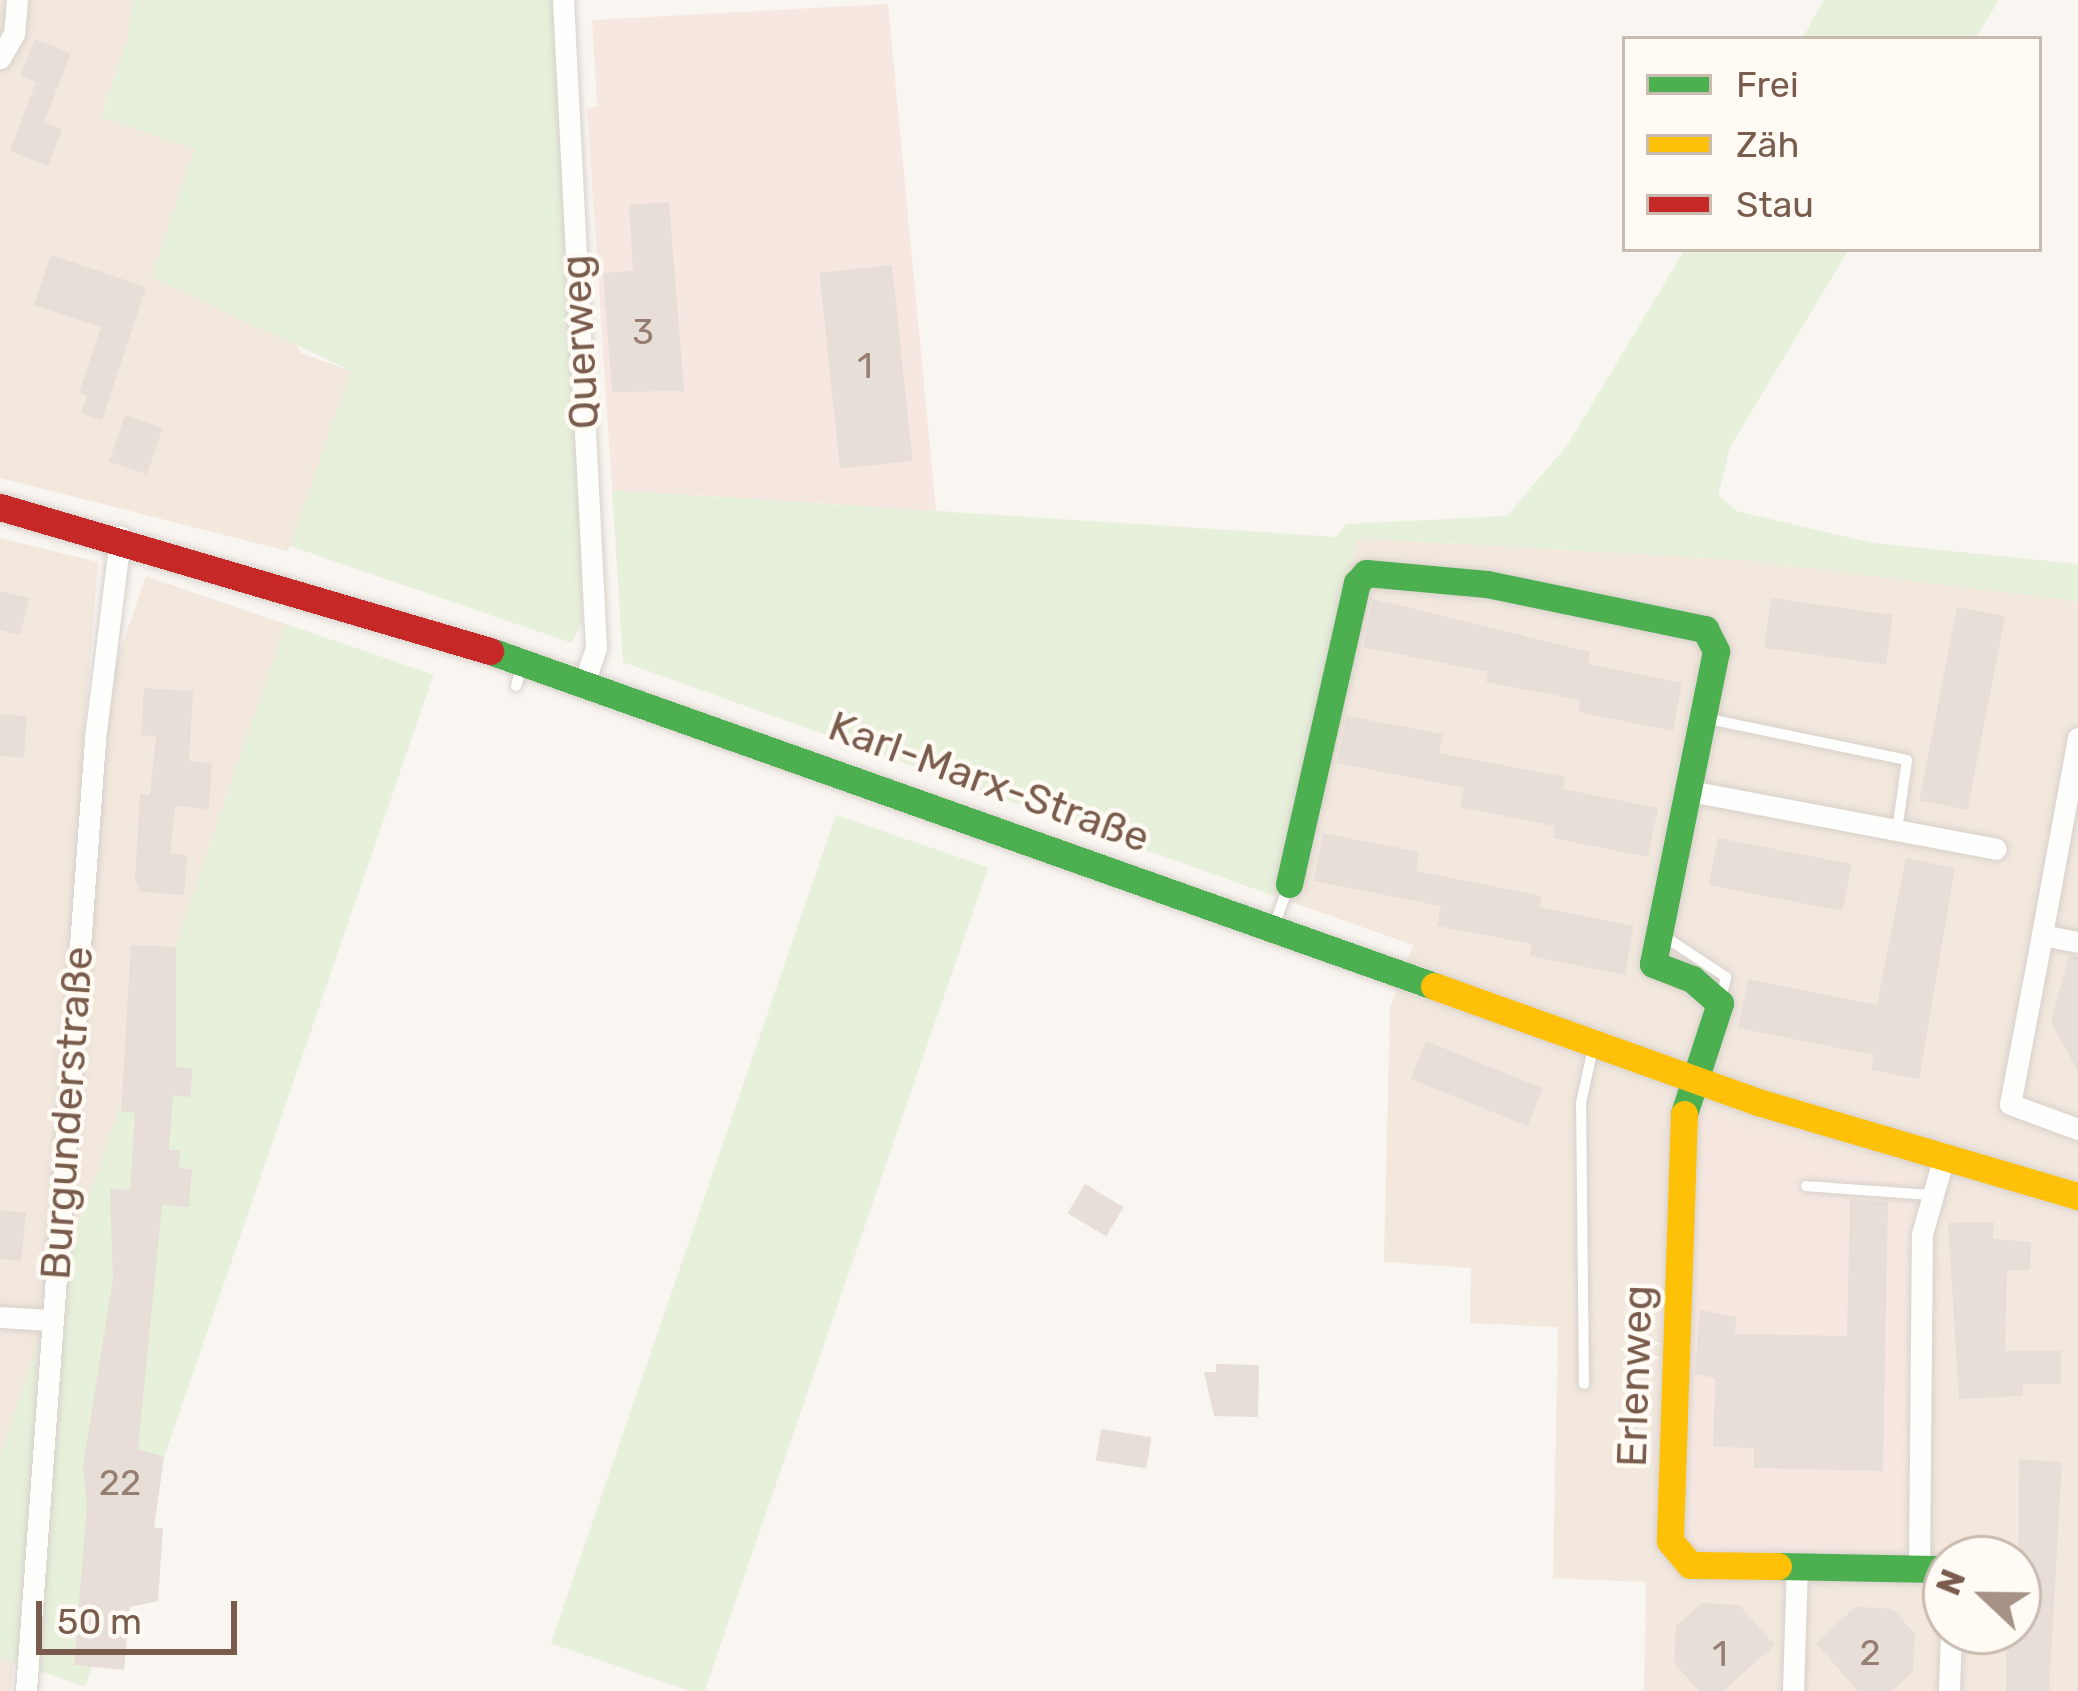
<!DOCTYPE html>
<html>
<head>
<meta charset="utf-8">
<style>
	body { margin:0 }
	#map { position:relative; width:2078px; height:1691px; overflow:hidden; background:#f9f5f0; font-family:Rubik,sans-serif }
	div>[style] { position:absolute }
	.residential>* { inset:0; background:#f2e8de; transform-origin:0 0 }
	.commercial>* { inset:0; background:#f6e8e1 }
	.green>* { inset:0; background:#e7f0db; transform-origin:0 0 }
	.building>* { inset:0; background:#e6ded7; transform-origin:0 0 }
	.roads { filter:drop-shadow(0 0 3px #d7d1cb) drop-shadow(0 0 3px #d7d1cb) }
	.lane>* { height:10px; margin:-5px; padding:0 5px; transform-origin:5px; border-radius:5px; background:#fefefd }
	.street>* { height:21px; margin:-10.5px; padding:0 10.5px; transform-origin:10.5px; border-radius:10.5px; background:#fefefd }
	.fast>* { height:27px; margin:-13.5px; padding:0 13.5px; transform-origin:13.5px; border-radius:13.5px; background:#4caf50 }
	.slow>* { height:27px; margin:-13.5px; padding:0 13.5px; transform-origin:13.5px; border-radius:13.5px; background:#ffc107 }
	.jam>* { height:27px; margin:-13.5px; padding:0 13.5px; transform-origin:13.5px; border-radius:13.5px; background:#c62828 }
	span { translate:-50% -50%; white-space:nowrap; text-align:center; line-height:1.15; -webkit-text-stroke:9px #fffaf3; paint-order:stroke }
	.number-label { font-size:36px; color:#977e72 }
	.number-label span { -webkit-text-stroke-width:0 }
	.street-label { font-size:42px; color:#7a5c4d }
	.legend { position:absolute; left:1622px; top:36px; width:420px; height:216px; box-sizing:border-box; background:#fffaf3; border:3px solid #cabbb1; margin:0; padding:15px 21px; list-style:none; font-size:36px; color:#7a5c4d }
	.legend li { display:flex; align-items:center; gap:24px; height:60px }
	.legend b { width:60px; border:3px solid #cabbb1 }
	.north { position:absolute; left:1922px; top:1535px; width:120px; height:120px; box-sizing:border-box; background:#fffaf3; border:3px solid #cabbb1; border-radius:50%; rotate:292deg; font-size:33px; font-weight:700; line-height:48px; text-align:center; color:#7a5c4d }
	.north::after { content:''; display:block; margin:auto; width:42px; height:54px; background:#a69286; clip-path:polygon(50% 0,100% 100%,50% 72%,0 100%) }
	.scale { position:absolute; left:36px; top:1601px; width:201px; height:54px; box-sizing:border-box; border:6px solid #7a5c4d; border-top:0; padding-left:15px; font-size:36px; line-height:42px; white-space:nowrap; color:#7a5c4d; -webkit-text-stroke:9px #fffaf3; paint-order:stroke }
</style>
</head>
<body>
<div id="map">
	<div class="residential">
		<div style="clip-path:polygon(0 0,132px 0,129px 36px,101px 116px,195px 148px,301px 353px,352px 371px,288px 551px,0 478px)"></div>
		<div style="clip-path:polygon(0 538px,98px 562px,38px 1303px,0 1300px)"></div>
		<div style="clip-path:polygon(evenodd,1356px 538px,1743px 560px,2078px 601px,2078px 1691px,1644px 1691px,1646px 1582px,1553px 1578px,1558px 1327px,1470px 1323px,1471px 1268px,1384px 1262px,1390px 1007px,1413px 945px,1280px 898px,1356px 538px,1946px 1559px,2018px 1559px,2018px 1631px,1946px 1631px,1946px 1559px)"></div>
		<div style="left:146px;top:576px;width:148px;height:1119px;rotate:19deg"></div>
		<div style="clip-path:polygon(0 1326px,26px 1327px,38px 1342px,11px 1691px,0 1691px)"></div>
	</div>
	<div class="commercial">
		<div style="clip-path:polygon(888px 4px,936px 511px,612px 490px,587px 108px,597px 106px,592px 20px)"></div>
		<div style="clip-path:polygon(1666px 1102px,1931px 1187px,1914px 1564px,1692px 1558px,1673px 1537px,1654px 1533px)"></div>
	</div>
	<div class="green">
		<div style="clip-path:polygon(132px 0,553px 0,578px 449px,583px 618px,572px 643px,290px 546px,351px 371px,152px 277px,195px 149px,101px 117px,129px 36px)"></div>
		<div style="clip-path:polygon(1824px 0,1999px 0,1975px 39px,1802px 39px)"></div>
		<div style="clip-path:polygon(1685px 249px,1849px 249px,1730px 447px,1718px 496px,1737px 511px,1872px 543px,2078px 564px,2078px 601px,1743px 560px,1357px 538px,1280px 898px,623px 662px,612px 490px,1337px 537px,1346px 524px,1507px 516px,1568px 444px)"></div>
		<div style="left:286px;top:624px;width:156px;height:1070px;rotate:19deg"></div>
		<div style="left:836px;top:815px;width:161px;height:876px;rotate:19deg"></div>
	</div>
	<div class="building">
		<div style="clip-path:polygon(35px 39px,71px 53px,44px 122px,62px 129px,48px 166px,10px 151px,36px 82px,20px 76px)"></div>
		<div style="clip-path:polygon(669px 202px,684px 391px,612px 392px,603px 273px,633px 271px,629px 205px)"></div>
		<div style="clip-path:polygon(51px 255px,146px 287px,102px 420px,81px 413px,87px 395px,79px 393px,101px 327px,34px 305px)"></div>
		<div style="left:892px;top:265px;width:197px;height:73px;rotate:84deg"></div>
		<div style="left:125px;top:415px;width:40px;height:49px;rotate:19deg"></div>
		<div style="clip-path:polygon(0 591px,29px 598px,20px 635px,0 630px)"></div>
		<div style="left:1771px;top:598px;width:123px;height:50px;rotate:8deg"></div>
		<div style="clip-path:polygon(1373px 599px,1590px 652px,1588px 664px,1682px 683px,1673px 731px,1578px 712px,1580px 700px,1486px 682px,1488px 672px,1363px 647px)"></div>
		<div style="left:1957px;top:607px;width:49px;height:197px;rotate:11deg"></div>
		<div style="clip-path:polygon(144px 688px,193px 691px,189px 761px,212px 763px,209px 809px,175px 806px,170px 853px,187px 855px,184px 895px,140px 892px,135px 879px,140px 794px,150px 795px,156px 736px,141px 735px)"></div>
		<div style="left:0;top:714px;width:27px;height:42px;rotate:4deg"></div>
		<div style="clip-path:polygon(1347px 716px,1443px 734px,1439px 753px,1565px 777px,1563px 789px,1658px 808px,1648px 857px,1553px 838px,1555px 826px,1460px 807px,1464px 788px,1337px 763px)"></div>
		<div style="clip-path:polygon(1323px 833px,1419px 852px,1416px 871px,1542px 896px,1539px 907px,1634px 926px,1625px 975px,1530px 956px,1532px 944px,1437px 926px,1441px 906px,1314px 881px)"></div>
		<div style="left:1718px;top:838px;width:136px;height:48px;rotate:11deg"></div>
		<div style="clip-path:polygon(1906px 858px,1955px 868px,1919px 1079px,1871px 1070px,1874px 1055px,1738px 1028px,1748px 979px,1877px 1005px)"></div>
		<div style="clip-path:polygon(131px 945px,176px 947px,176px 1067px,193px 1069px,190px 1097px,173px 1095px,169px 1150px,180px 1150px,179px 1168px,192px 1169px,189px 1207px,162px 1205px,138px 1449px,164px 1457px,154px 1528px,163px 1528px,158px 1601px,130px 1607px,124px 1670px,74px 1665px,87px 1505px,83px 1465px,113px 1279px,110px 1189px,130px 1190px,135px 1113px,121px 1111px)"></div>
		<div style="clip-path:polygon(2069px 955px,2078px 957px,2078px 1071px,2051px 1022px)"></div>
		<div style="left:1426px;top:1041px;width:126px;height:41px;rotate:22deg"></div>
		<div style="left:1085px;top:1184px;width:45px;height:34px;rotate:31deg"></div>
		<div style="clip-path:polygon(1850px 1199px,1888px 1202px,1883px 1471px,1754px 1468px,1754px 1448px,1713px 1447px,1715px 1378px,1695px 1374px,1700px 1310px,1737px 1317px,1734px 1334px,1847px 1336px)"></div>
		<div style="clip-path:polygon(0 1210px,26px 1213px,21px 1261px,0 1259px)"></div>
		<div style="clip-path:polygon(1994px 1222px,1993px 1239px,2031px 1242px,2030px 1270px,2007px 1270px,2005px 1351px,2061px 1351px,2061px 1384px,2023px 1384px,2023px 1396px,1959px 1399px,1948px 1223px)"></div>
		<div style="clip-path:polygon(1216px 1364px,1259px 1365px,1258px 1417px,1214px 1416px,1204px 1372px,1216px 1372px)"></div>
		<div style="left:1101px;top:1429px;width:51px;height:32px;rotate:9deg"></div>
		<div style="clip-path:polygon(2019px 1459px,2062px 1462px,2049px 1691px,2006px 1691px,2006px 1646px,2010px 1631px,2018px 1631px)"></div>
		<div style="clip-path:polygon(1702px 1603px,1739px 1605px,1775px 1645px,1723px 1691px,1699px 1691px,1674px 1663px,1676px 1626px)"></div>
		<div style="clip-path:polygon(1855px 1607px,1893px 1609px,1915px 1634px,1913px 1672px,1892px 1691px,1858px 1691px,1816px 1643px)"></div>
	</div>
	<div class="roads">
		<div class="lane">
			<div style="left:516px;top:686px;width:22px;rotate:-72deg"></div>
			<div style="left:1704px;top:718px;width:207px;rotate:11.7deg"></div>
			<div style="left:1907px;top:760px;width:71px;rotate:98.1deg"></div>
			<div style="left:1274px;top:926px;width:41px;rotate:-70.3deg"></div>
			<div style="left:1662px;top:935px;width:77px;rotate:33.3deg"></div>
			<div style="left:1726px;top:977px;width:18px;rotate:103deg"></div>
			<div style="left:1806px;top:1186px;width:127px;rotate:4.1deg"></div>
			<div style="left:1584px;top:1384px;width:281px;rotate:-90.6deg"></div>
			<div style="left:1581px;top:1103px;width:56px;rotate:-77.7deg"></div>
		</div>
		<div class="street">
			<div style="left:563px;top:0;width:649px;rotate:87.08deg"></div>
			<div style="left:596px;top:648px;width:36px;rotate:109deg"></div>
			<div style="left:0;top:58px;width:28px;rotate:-60deg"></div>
			<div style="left:14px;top:34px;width:34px;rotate:-85deg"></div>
			<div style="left:2078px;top:738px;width:200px;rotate:100.4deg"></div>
			<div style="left:2042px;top:935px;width:37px;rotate:11deg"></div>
			<div style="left:1690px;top:791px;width:311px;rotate:10.7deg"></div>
			<div style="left:2042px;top:935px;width:172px;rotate:100.7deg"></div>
			<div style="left:2010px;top:1104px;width:72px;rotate:20.2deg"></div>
			<div style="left:0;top:1317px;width:51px;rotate:3.4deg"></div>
			<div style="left:1919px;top:1569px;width:335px;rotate:-89.5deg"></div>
			<div style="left:1922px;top:1234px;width:77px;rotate:-74.2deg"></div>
			<div style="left:26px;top:1691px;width:954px;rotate:-85.85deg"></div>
			<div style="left:95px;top:739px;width:204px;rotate:-82.9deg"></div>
			<div style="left:1793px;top:1691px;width:124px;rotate:-88.2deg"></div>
			<div style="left:1949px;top:1691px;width:60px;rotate:-88.1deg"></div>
		</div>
		<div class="fast">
			<div style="left:490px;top:651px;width:1002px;rotate:19.54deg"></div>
			<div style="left:1289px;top:884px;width:309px;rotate:-77.3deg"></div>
			<div style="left:1357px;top:583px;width:13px;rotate:-48deg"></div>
			<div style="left:1366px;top:573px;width:121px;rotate:5.2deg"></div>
			<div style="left:1487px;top:584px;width:223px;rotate:11.7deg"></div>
			<div style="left:1705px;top:629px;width:25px;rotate:63deg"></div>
			<div style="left:1716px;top:651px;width:319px;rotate:101.4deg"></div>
			<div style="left:1653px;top:964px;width:42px;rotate:21deg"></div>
			<div style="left:1692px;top:979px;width:37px;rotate:41deg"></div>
			<div style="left:1720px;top:1003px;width:117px;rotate:108deg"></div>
			<div style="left:1778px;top:1566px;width:158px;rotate:1.1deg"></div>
			<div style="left:1936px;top:1569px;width:14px;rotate:45deg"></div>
		</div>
		<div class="slow">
			<div style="left:1434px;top:986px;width:344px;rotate:19.7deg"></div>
			<div style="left:1758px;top:1102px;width:334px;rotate:16.4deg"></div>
			<div style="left:1684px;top:1114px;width:427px;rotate:91.9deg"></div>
			<div style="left:1670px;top:1541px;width:31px;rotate:50deg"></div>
			<div style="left:1690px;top:1565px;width:88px;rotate:0.7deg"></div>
		</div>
		<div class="jam">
			<div style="left:0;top:507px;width:511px;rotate:16.38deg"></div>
		</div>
	</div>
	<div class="number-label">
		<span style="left:643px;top:332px">3</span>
		<span style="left:865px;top:366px">1</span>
		<span style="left:120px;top:1483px">22</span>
		<span style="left:1870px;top:1653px">2</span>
		<span style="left:1720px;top:1654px">1</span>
	</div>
	<div class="street-label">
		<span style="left:580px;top:342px;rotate:-93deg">Querweg</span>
		<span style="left:989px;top:782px;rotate:20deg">Karl-Marx-Straße</span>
		<span style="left:67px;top:1113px;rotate:-86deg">Burgunderstraße</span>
		<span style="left:1635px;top:1376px;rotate:-88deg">Erlenweg</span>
	</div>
	<ul class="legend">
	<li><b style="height:15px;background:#4caf50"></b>Frei</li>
	<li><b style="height:15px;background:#ffc107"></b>Zäh</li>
	<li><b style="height:15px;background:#c62828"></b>Stau</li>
	</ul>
	<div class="north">N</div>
	<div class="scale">50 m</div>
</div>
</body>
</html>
